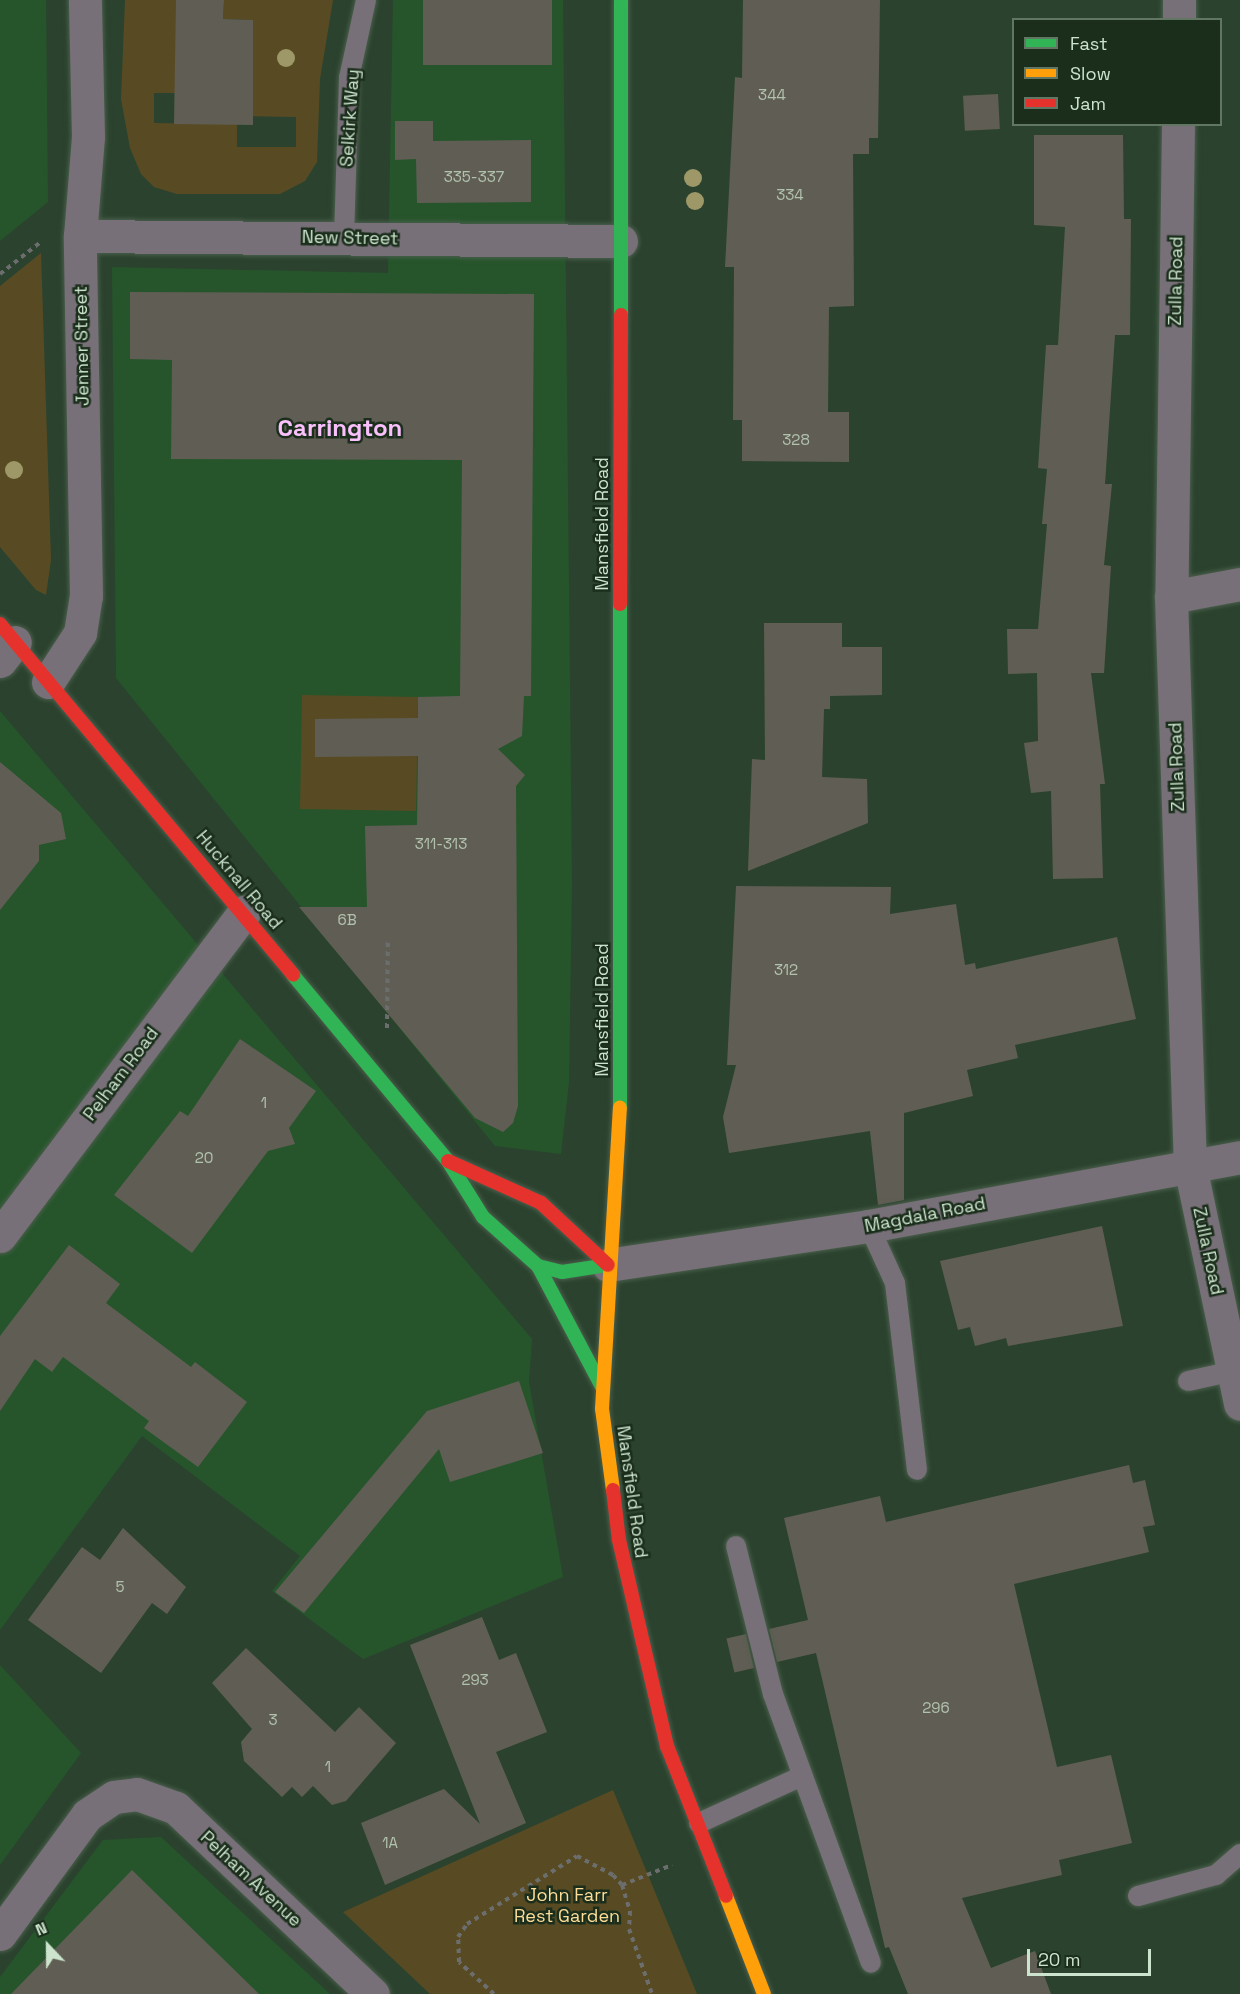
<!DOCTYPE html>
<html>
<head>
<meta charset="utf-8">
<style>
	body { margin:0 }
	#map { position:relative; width:1240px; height:1994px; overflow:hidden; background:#2b432e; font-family:"Space Grotesk",sans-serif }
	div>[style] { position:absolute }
	.built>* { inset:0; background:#26552b }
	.green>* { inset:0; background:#584b24; transform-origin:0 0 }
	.building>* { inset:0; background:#605e54; transform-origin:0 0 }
	.path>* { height:4px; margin-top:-2px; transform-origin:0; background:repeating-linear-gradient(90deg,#6c6e6d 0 4.5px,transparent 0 9px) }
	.roads { filter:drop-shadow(0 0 2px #4a5e4c) drop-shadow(0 0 2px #4a5e4c) }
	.lane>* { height:20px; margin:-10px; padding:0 10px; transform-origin:10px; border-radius:10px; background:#787078 }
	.street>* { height:33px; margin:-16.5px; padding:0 16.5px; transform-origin:16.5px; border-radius:16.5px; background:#787078 }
	.fast>* { height:14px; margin:-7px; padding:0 7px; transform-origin:7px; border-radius:7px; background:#30b455 }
	.slow>* { height:14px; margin:-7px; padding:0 7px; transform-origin:7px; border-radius:7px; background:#ff9f0a }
	.jam>* { height:14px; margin:-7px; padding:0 7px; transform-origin:7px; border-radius:7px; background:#e5322d }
	.trees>* { width:18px; height:18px; margin:-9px; border-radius:50%; background:#9e9868 }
	span { translate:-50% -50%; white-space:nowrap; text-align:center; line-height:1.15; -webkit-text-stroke:5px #1b2e1c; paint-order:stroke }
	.number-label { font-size:15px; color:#b1c2af }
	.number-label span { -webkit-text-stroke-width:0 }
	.street-label { font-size:18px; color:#cce4cd }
	.park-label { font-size:18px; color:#fddd98 }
	.district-label { font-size:24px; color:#f9c0fb; font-weight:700 }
	.legend { position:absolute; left:1012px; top:18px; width:210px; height:108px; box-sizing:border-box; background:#1b2e1c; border:2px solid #627763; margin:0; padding:8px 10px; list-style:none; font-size:18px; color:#cce4cd }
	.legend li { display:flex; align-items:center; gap:12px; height:30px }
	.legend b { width:30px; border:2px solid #627763 }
	.north { position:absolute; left:18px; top:1916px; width:60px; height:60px; -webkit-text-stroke:4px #1b2e1c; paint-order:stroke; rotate:338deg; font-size:16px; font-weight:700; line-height:24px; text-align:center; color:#cce4cd }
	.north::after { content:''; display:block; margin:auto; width:21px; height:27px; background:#cce4cd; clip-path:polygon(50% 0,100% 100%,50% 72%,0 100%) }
	.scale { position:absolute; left:1027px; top:1949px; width:124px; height:27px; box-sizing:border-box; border:3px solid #cce4cd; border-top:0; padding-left:8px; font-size:18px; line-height:21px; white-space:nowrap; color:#cce4cd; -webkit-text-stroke:4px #1b2e1c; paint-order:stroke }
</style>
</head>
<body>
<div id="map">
	<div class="built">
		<div style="clip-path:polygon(0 0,46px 0,48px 202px,0 241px)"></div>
		<div style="clip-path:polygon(393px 0,563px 0,572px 884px,569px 1082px,561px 1154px,495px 1146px,116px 678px,112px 267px,388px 273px)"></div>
		<div style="clip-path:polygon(0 711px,532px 1339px,529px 1382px,563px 1577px,363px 1659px,272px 1591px,300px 1556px,142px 1436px,0 1630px)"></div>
		<div style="clip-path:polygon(0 1665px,81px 1753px,0 1865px)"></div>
		<div style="clip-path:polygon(161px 1837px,330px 1994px,0 1994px,0 1977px,103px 1840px)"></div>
	</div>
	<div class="green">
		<div style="clip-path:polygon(evenodd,125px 0,176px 0,178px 93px,154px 93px,154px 123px,215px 124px,253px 77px,253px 20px,223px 19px,224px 0,333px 0,320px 79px,317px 162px,305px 181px,280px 194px,177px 194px,154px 187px,141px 174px,130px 148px,121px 99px,125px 0,237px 116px,296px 117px,296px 147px,237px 147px,237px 116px)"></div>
		<div style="clip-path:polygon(41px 253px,51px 560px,46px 595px,36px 590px,0 547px,0 286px)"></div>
		<div style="left:418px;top:697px;width:114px;height:116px;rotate:91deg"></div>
		<div style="clip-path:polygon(613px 1790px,697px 1994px,430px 1994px,343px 1912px)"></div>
	</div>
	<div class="building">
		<div style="clip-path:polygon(176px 0,224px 0,223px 19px,253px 20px,253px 125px,174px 124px)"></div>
		<div style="left:423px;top:0;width:129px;height:65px"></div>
		<div style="clip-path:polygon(743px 0,880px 0,878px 138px,869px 138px,869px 154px,853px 154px,854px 306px,829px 307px,828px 412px,849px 412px,849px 462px,742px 461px,742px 420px,733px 420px,734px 267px,725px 267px,735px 77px,742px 78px)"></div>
		<div style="left:998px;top:94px;width:35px;height:35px;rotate:87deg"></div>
		<div style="clip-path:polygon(395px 121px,433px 121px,433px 141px,531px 140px,531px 202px,417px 203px,416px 159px,395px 160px)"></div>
		<div style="clip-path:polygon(1034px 135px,1123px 135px,1124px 219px,1131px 219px,1130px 335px,1115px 335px,1105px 484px,1112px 484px,1104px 565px,1111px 566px,1104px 673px,1091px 673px,1105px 784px,1100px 784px,1103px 878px,1053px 879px,1051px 791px,1031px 793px,1024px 743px,1038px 741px,1037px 673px,1008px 674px,1007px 629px,1038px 629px,1047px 524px,1042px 524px,1047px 469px,1038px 468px,1046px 345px,1058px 345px,1065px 227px,1034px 225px)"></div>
		<div style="clip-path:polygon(130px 292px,534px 294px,531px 696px,524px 696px,522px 736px,498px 749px,525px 775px,516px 786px,518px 1106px,513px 1123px,503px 1132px,475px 1118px,299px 907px,367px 907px,365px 826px,417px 825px,418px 756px,315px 757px,315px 719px,418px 718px,418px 697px,460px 696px,462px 460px,171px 459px,172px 360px,130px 359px)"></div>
		<div style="clip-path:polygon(764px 623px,842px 623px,842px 647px,882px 647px,882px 695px,830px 696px,830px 709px,824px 709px,822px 777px,867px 779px,868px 823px,748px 871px,752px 759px,765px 760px)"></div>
		<div style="clip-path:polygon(0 762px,61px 813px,66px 839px,39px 845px,39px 861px,0 910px)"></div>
		<div style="clip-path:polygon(736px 886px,891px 887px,890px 914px,956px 904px,965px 965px,975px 963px,976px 969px,1117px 937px,1136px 1019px,1015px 1045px,1018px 1058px,967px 1070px,973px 1096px,904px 1113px,904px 1200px,878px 1205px,870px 1131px,729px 1153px,723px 1117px,736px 1065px,727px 1065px)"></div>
		<div style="clip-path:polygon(240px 1039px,316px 1091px,289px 1128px,295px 1144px,268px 1151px,192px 1253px,114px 1195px,180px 1111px,188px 1116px)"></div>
		<div style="clip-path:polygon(1102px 1226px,1123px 1326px,1008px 1346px,1006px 1338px,975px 1346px,970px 1327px,958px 1330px,940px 1261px)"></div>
		<div style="clip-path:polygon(69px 1245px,120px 1284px,106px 1303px,191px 1367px,195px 1362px,247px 1402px,198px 1467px,144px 1428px,149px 1421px,63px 1357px,52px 1372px,35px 1359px,0 1411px,0 1336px)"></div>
		<div style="clip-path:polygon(519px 1381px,543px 1453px,450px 1482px,439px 1449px,304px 1613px,275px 1592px,427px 1411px)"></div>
		<div style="clip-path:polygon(1129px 1465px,1133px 1483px,1145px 1480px,1155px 1525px,1143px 1527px,1149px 1552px,1014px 1584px,1057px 1767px,1111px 1755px,1132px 1843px,1059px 1860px,1062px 1875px,962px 1898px,991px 1968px,1035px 1951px,1051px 1994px,908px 1994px,889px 1947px,885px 1948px,816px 1653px,777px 1662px,769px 1629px,808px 1620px,784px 1518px,880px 1496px,886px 1522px)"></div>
		<div style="clip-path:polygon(123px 1528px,186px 1587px,167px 1614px,152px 1603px,101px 1673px,28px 1620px,82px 1547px,100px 1560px)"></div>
		<div style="clip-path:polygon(482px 1617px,499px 1660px,516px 1653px,547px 1732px,496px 1752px,526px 1823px,385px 1885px,361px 1823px,444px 1789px,480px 1824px,410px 1645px)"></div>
		<div style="left:746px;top:1634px;width:35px;height:20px;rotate:77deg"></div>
		<div style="clip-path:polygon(246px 1648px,335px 1732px,359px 1707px,396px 1743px,346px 1801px,332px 1805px,313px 1786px,302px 1797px,292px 1787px,282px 1797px,244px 1761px,241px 1742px,252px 1729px,212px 1683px)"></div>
		<div style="clip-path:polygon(132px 1870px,259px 1994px,11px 1994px)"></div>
	</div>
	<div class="path">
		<div style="left:0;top:274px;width:53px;rotate:-38.2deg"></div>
		<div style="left:387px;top:1028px;width:90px;rotate:-89.4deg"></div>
		<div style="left:622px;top:1885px;width:54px;rotate:-21.8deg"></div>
		<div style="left:494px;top:1994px;width:47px;rotate:-137.6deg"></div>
		<div style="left:459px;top:1962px;width:25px;rotate:-92deg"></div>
		<div style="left:458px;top:1937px;width:16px;rotate:-55deg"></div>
		<div style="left:467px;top:1924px;width:129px;rotate:-31.7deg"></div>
		<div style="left:577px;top:1856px;width:41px;rotate:27.8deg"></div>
		<div style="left:613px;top:1875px;width:13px;rotate:48deg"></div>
		<div style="left:622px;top:1885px;width:27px;rotate:73deg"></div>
		<div style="left:630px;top:1911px;width:18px;rotate:93deg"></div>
		<div style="left:629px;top:1929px;width:69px;rotate:70.5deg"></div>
	</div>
	<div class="roads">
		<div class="lane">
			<div style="left:344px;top:238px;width:160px;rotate:-88.2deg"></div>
			<div style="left:349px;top:78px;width:80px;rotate:-77.7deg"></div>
			<div style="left:869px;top:1226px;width:63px;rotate:65.5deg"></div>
			<div style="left:895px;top:1283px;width:188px;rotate:83.3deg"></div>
			<div style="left:1188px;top:1381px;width:46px;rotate:-12.5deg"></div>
			<div style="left:736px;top:1546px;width:153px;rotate:76deg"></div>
			<div style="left:773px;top:1694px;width:286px;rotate:70deg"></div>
			<div style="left:699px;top:1823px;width:113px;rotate:-24.5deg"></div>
			<div style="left:1138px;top:1896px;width:81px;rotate:-15.1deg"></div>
			<div style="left:1216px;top:1875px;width:32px;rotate:-41deg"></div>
		</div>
		<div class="street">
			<div style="left:1179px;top:20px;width:20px;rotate:-90deg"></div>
			<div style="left:1178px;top:124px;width:473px;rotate:90.8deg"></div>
			<div style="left:1171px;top:597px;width:569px;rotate:88.09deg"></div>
			<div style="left:1190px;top:1166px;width:243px;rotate:78.1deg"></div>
			<div style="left:80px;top:236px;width:541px;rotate:0.53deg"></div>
			<div style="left:1171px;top:597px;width:70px;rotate:-10.7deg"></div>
			<div style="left:0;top:661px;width:24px;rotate:-52deg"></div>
			<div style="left:48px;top:682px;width:59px;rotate:-56.9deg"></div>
			<div style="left:80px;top:633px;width:37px;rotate:-81deg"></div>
			<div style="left:86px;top:596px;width:360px;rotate:-91deg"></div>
			<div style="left:80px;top:236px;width:99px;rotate:-85.4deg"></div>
			<div style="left:88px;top:137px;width:137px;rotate:-91.3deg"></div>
			<div style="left:0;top:1236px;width:406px;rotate:-53deg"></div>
			<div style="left:608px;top:1265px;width:264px;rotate:-8.5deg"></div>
			<div style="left:869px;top:1226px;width:377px;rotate:-10.5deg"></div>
			<div style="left:0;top:1934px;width:147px;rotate:-53.8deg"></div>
			<div style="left:87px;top:1815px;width:32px;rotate:-34deg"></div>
			<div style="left:114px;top:1797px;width:23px;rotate:-7deg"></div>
			<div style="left:137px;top:1794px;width:41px;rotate:19.7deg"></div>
			<div style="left:176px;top:1808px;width:271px;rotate:43.4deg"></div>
		</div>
		<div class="fast">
			<div style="left:621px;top:315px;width:315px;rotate:-90deg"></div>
			<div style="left:293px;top:975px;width:242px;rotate:50.2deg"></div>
			<div style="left:448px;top:1161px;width:66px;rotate:58deg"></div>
			<div style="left:483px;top:1217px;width:74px;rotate:41.7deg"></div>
			<div style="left:538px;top:1266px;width:25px;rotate:14deg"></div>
			<div style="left:562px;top:1272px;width:47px;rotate:-8.7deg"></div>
			<div style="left:620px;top:1108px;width:504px;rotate:-90deg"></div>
			<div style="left:538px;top:1266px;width:137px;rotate:62.1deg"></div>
		</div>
		<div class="slow">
			<div style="left:613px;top:1490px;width:82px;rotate:-97.7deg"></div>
			<div style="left:602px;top:1409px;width:302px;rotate:-86.6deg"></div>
			<div style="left:726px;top:1896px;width:105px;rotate:68.8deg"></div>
		</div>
		<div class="jam">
			<div style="left:620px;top:604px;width:289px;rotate:-89.8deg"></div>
			<div style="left:0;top:624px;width:457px;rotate:50.1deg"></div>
			<div style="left:448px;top:1161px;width:102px;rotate:24.3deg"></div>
			<div style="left:541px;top:1203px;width:91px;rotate:42.8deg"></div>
			<div style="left:613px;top:1490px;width:50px;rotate:83.2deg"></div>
			<div style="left:619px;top:1540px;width:212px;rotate:76.9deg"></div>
			<div style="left:667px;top:1746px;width:161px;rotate:68.5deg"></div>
		</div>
	</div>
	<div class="trees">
		<div style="left:286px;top:58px"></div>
		<div style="left:693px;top:178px"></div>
		<div style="left:695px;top:201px"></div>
		<div style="left:14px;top:470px"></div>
	</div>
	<div class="number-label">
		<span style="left:772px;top:95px">344</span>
		<span style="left:474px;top:177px">335-337</span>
		<span style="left:790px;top:195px">334</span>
		<span style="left:796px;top:440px">328</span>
		<span style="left:441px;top:844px">311-313</span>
		<span style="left:347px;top:920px">6B</span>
		<span style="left:786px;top:970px">312</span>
		<span style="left:264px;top:1103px">1</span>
		<span style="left:204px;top:1158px">20</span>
		<span style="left:120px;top:1587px">5</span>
		<span style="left:475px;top:1680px">293</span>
		<span style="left:936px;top:1708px">296</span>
		<span style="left:273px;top:1720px">3</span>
		<span style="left:328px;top:1767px">1</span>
		<span style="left:390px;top:1843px">1A</span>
	</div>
	<div class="street-label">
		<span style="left:350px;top:118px;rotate:-86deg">Selkirk Way</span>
		<span style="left:350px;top:238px;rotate:1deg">New Street</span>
		<span style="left:1176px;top:281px;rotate:-89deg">Zulla Road</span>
		<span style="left:82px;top:346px;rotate:-91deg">Jenner Street</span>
		<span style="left:602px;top:524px;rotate:-90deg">Mansfield Road</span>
		<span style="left:1177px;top:767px;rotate:-92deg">Zulla Road</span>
		<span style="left:239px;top:880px;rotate:50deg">Hucknall Road</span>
		<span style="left:602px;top:1010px;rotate:-90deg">Mansfield Road</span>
		<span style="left:121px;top:1074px;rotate:-53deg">Pelham Road</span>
		<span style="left:925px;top:1215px;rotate:-11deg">Magdala Road</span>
		<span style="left:1208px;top:1251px;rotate:78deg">Zulla Road</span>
		<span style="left:632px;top:1492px;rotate:82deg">Mansfield Road</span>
		<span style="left:251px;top:1879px;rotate:43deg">Pelham Avenue</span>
	</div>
	<div class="park-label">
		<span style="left:567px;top:1906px">John Farr<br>Rest Garden</span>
	</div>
	<div class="district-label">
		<span style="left:340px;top:428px">Carrington</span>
	</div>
	<ul class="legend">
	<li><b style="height:8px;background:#30b455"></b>Fast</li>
	<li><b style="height:8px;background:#ff9f0a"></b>Slow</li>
	<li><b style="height:8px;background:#e5322d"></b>Jam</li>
	</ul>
	<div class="north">N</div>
	<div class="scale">20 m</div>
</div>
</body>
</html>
